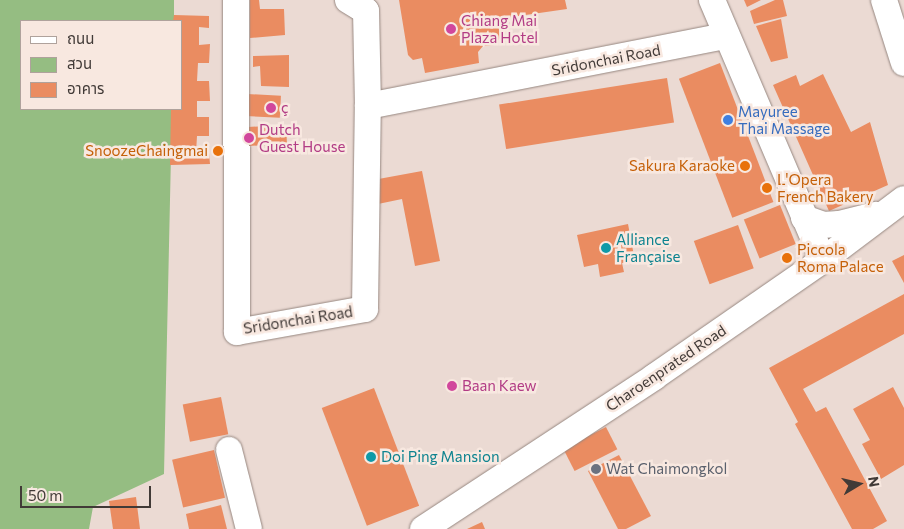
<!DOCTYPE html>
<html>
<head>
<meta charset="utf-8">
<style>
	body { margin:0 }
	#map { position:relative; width:904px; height:529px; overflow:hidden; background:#ebdad3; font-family:Commissioner,"Noto Sans Thai",sans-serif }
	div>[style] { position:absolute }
	.green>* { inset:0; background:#95bd82 }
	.building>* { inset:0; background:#ea8c61; transform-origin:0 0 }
	.roads { filter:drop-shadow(0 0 1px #968780) drop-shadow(0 0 1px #968780) }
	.minor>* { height:26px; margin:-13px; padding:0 13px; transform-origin:13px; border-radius:13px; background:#fff }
	.dots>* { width:14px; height:14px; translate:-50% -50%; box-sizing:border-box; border:2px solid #f8e8e0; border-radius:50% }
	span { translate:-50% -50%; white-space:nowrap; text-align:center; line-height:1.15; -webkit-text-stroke:5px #f8e8e0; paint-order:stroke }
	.hotel-label { font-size:15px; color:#b23c85 }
	.left { translate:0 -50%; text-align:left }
	.street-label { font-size:15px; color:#413a37 }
	.shop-label { font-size:15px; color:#366cbe }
	.food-label { font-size:15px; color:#c56008 }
	.right { translate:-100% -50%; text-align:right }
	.culture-label { font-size:15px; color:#0d838f }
	.worship-label { font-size:15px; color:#5b616d }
	.legend { position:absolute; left:20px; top:20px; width:162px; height:90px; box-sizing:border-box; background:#f8e8e0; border:1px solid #afa29c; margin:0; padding:6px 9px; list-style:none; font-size:15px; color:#413a37 }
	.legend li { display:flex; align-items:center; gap:10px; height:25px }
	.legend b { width:25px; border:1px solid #afa29c }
	.north { position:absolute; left:834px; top:459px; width:50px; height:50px; -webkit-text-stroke:4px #f8e8e0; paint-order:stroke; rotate:81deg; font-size:14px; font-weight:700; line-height:20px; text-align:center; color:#413a37 }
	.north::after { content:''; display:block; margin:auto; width:18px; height:22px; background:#413a37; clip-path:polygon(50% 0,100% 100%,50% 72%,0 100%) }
	.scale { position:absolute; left:20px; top:486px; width:131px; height:22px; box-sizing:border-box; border:2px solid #413a37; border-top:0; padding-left:6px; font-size:15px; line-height:18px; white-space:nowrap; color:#413a37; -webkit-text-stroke:4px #f8e8e0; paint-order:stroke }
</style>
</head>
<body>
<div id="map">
	<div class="green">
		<div style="clip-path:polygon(0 0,174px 0,174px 21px,21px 21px,21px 109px,172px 109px,164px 474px,93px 507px,89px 529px,0 529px)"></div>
	</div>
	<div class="building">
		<div style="clip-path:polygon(250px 0,259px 0,260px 9px,284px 9px,285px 35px,250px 38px)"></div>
		<div style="clip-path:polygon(399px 0,565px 0,567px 9px,498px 19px,500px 38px,494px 45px,483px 46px,478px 52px,479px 63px,425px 73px,422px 58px,413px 60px,408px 55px)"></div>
		<div style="clip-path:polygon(744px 0,761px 0,747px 7px)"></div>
		<div style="clip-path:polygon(775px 0,783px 0,787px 16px,754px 24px,750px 11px)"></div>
		<div style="clip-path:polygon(174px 15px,209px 16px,209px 28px,199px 27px,199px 45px,210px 44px,209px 63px,198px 63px,197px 81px,209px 81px,210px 101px,197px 101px,197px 117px,209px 117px,209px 136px,197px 136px,196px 153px,209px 153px,210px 164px,170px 165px,171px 109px,181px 109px,181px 21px,173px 21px)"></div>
		<div style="clip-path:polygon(781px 19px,788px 58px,771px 62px,756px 26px)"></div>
		<div style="clip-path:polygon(289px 55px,289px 87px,261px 86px,260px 66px,253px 67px,253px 56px)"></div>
		<div style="left:720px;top:63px;width:149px;height:44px;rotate:69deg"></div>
		<div style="clip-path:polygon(823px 74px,851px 132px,870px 122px,888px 185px,829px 211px,773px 85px,796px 75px,800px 86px)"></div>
		<div style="left:667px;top:78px;width:45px;height:170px;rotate:81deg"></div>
		<div style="left:247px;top:94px;width:34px;height:22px;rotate:3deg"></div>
		<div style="left:286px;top:125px;width:19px;height:42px;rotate:87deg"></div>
		<div style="clip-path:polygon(422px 171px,440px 261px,415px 266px,402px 199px,378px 204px,373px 180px)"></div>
		<div style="left:780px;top:205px;width:42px;height:39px;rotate:68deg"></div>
		<div style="clip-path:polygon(628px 224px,635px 261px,622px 263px,624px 272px,600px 277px,598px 264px,584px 267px,577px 235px)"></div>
		<div style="left:738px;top:225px;width:46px;height:47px;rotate:70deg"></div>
		<div style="clip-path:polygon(904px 255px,904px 283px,892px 261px)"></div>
		<div style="clip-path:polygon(904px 294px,904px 334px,803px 389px,816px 412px,826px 407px,887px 521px,873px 529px,852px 529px,795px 424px,798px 422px,769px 368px)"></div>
		<div style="clip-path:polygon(893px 387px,904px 408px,904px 465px,881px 479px,862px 444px,870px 440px,853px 409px)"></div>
		<div style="left:374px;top:388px;width:126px;height:56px;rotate:69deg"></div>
		<div style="left:221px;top:397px;width:38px;height:39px;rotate:79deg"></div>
		<div style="left:606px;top:427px;width:25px;height:48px;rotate:63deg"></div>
		<div style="left:214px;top:450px;width:49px;height:43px;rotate:77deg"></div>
		<div style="clip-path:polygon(619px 455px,651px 516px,626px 529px,618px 529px,588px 471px)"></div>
		<div style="clip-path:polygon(136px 497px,140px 529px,113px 529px,109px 501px)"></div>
		<div style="clip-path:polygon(221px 505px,227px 529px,189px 529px,186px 514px)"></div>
		<div style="clip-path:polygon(482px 522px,485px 529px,467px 529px)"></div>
	</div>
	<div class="roads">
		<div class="minor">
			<div style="left:236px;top:0;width:332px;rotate:89.8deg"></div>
			<div style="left:237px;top:332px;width:130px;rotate:-10.2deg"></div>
			<div style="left:365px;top:309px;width:203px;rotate:-89.2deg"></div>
			<div style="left:368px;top:106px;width:95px;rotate:-91.2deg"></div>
			<div style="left:366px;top:11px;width:21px;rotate:-149deg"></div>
			<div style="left:712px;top:0;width:283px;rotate:66.9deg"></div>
			<div style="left:884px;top:0;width:66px;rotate:72.4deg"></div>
			<div style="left:368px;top:106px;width:365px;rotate:-11.1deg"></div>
			<div style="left:804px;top:218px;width:20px;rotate:20deg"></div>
			<div style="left:823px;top:225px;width:16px;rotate:-4deg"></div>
			<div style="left:839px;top:224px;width:38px;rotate:-14deg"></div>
			<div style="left:229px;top:450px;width:81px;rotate:75.8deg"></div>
			<div style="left:423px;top:529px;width:277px;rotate:-33.3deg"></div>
			<div style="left:654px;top:377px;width:206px;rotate:-34.7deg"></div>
			<div style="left:823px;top:260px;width:101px;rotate:-37deg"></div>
		</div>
	</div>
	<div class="dots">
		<div style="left:451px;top:29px;background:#d1479c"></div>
		<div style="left:271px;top:108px;background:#d1479c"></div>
		<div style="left:728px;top:120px;background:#3f7fe0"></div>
		<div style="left:249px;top:138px;background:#d1479c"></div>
		<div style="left:218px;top:151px;background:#e8710a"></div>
		<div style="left:745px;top:166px;background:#e8710a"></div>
		<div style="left:767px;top:188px;background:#e8710a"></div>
		<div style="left:606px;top:248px;background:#0f9aa8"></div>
		<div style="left:787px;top:258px;background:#e8710a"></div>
		<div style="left:452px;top:386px;background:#d1479c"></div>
		<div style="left:371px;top:457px;background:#0f9aa8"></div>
		<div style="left:596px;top:469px;background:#6b7280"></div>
	</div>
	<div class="hotel-label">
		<span class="left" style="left:461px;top:29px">Chiang Mai<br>Plaza Hotel</span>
		<span class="left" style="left:281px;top:108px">ç</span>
		<span class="left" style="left:259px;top:138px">Dutch<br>Guest House</span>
		<span class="left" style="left:462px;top:386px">Baan Kaew</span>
	</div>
	<div class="street-label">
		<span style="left:606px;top:60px;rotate:-11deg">Sridonchai Road</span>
		<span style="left:298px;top:320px;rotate:-9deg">Sridonchai Road</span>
		<span style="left:666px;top:368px;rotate:-34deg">Charoenprated Road</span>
	</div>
	<div class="shop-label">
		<span class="left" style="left:738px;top:120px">Mayuree<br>Thai Massage</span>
	</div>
	<div class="food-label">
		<span class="right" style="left:208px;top:151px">SnoozeChaingmai</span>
		<span class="right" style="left:735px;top:166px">Sakura Karaoke</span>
		<span class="left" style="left:777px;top:188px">L'Opera<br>French Bakery</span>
		<span class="left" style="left:797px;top:258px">Piccola<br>Roma Palace</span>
	</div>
	<div class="culture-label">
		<span class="left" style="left:616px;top:248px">Alliance<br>Française</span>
		<span class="left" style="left:381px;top:457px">Doi Ping Mansion</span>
	</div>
	<div class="worship-label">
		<span class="left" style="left:606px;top:469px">Wat Chaimongkol</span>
	</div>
	<ul class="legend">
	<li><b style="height:6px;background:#fff"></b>ถนน</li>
	<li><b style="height:14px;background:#95bd82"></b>สวน</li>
	<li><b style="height:14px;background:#ea8c61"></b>อาคาร</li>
	</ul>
	<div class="north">N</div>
	<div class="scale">50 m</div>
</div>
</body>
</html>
